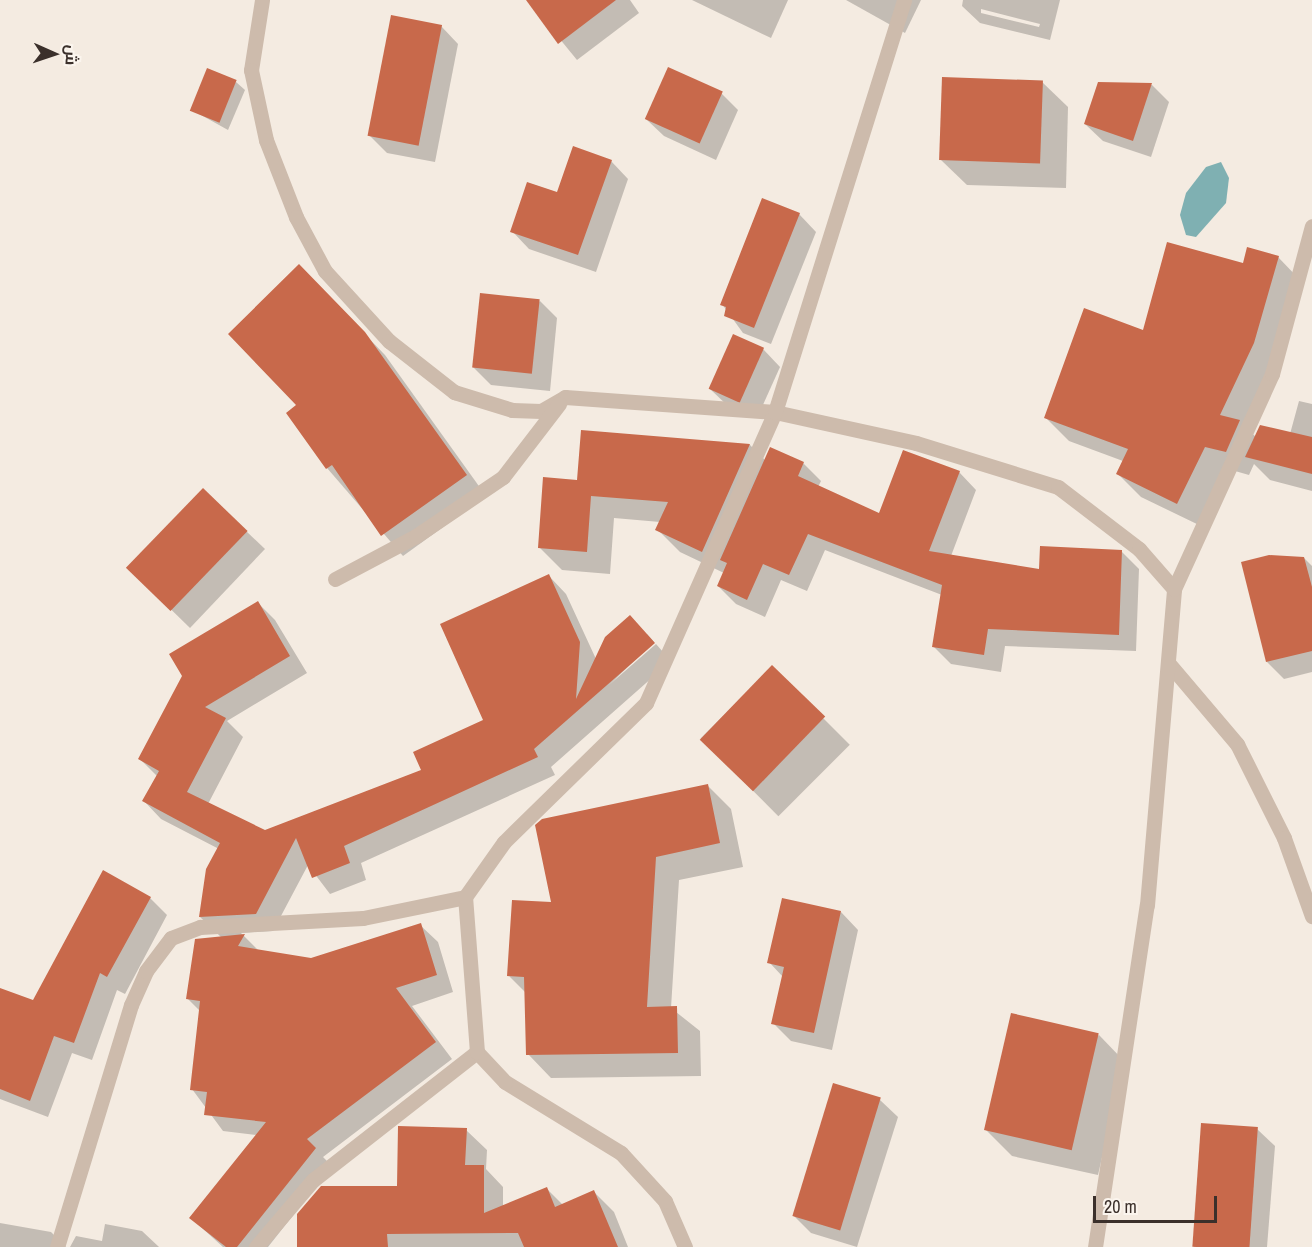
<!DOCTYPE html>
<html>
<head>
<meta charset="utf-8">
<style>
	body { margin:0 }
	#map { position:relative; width:1312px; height:1247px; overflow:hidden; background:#f4ebe1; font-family:"Archivo Narrow",Cairo,sans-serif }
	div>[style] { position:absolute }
	.water>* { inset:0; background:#7fb0b2 }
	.shadow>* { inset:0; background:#0003; transform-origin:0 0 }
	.building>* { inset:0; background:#c8694b; transform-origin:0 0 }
	.minor>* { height:15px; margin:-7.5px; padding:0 7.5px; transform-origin:7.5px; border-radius:7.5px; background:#cdbbac }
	span { translate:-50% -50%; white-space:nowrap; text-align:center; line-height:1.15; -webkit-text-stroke:5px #fbf5ee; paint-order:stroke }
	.north { position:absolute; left:24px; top:24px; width:60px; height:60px; -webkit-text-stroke:4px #fbf5ee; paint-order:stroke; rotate:93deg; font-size:16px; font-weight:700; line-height:24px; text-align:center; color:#3b302b }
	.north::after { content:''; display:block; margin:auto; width:21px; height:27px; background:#3b302b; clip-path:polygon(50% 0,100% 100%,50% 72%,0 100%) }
	.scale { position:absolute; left:1093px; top:1196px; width:124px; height:27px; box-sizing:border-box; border:3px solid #3b302b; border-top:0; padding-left:8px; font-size:18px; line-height:21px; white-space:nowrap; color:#3b302b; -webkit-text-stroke:4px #fbf5ee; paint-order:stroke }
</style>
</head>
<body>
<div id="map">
	<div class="water">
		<div style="clip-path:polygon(1221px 162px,1229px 178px,1226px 203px,1196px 237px,1186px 235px,1180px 215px,1186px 193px,1206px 167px)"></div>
	</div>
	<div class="shadow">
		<div style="clip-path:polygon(528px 0,630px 0,639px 13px,577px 60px)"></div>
		<div style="clip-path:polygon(692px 0,788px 0,771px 38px)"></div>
		<div style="clip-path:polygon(846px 0,921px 0,905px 33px)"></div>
		<div style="clip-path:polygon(evenodd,963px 0,1060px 0,1050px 40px,980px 23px,962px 6px,963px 0,981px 9px,1040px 24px,1039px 27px,981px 13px,981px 9px)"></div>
		<div style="clip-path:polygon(441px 26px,458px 44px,435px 162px,387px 153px,369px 135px)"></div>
		<div style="clip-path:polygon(236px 82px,245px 90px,228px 130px,192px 110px)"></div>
		<div style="clip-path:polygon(1042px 82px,1068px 107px,1066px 188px,967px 185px,941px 160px)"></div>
		<div style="clip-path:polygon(1099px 83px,1152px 85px,1169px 102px,1151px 157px,1103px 141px,1085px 124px)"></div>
		<div style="clip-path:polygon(721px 93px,738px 110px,716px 160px,664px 136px,646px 119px)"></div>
		<div style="clip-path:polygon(611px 161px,628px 179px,596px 272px,529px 249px,512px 231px)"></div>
		<div style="clip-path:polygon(799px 214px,816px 232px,771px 344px,743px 333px,722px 304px)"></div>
		<div style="clip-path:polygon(1278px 257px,1301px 281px,1247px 429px,1256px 437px,1290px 434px,1299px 401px,1312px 404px,1312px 491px,1270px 480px,1254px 464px,1249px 475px,1228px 469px,1201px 526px,1141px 497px,1118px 474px,1123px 461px,1069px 441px,1045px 417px,1144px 332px,1244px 264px)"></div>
		<div style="clip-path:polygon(319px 287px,385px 355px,486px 496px,403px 556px,327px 468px)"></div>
		<div style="clip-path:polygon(540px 301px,557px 318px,550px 391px,491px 385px,473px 367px)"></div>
		<div style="clip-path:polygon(763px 349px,780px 367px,758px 416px,728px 406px,710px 389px)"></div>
		<div style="clip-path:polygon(582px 432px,750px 445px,766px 461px,771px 449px,803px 463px,821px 481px,818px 487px,880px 515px,959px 472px,976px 490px,951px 556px,1040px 570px,1121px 551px,1139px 569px,1136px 651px,1005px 646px,1001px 672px,951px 664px,933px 646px,942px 595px,825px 550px,807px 591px,781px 580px,765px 617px,736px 604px,718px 586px,724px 573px,680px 552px,657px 529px,660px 522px,614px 518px,610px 574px,562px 570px,539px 547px,578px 481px)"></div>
		<div style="clip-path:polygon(203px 490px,265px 549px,190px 628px,146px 585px)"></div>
		<div style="clip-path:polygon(1304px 558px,1312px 566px,1312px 672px,1284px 679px,1267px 662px)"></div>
		<div style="clip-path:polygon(549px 576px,566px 594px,596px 659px,647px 634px,654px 642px,609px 685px,656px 644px,671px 661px,551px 767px,555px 775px,361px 863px,366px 880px,330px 894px,308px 865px,273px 931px,241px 933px,259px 951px,311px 959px,420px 925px,438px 942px,453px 992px,412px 1006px,452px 1059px,323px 1157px,332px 1166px,268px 1247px,223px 1247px,191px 1218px,257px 1135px,223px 1131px,192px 1089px,200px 1011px,188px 999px,197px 940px,221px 937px,200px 917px,219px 849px,161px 819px,144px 801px,157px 776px,140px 759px,258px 603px,275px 620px,307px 673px,227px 721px,243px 737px,208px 804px,265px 832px,423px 771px,485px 721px)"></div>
		<div style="left:772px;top:667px;width:110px;height:101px;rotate:45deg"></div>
		<div style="clip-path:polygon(707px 785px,731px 809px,743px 867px,679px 880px,671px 1008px,700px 1031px,701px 1076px,551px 1078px,528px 1054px,526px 993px,508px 975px,553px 904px)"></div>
		<div style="clip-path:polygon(150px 898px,167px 915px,125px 994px,117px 990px,92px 1060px,72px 1053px,48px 1117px,0 1099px,0 994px,33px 1002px)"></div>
		<div style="clip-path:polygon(841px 912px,858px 930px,832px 1050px,791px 1041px,773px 1023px,783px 977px,769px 962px)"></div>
		<div style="clip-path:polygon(1099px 1035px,1124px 1061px,1098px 1175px,1012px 1156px,986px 1130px)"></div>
		<div style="clip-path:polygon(880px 1100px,898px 1117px,857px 1247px,811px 1233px,793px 1215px)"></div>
		<div style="clip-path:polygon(1257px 1129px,1275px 1146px,1267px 1247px,1194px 1247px)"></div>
		<div style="clip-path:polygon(466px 1130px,487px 1150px,486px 1169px,503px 1187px,503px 1207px,546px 1188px,563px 1205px,594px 1192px,614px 1212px,628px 1247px,298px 1247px,398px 1187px)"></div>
		<div style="clip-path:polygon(0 1223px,51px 1232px,66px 1247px,0 1247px)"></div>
		<div style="clip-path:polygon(105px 1224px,142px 1231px,159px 1247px,70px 1247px,76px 1236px,102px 1241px)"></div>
	</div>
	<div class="building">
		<div style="clip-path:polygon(526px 0,616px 0,558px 44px)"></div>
		<div style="left:391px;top:15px;width:52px;height:123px;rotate:11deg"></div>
		<div style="left:668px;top:67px;width:60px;height:57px;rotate:24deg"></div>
		<div style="left:207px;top:68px;width:32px;height:46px;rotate:22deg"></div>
		<div style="left:942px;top:77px;width:101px;height:83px;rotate:2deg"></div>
		<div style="clip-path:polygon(1098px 82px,1152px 83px,1133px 141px,1084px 124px)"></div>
		<div style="clip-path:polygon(573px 146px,612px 160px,578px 255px,510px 232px,527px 182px,557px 192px)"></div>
		<div style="clip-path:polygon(762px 198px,800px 213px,754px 328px,724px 316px,726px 307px,720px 305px)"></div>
		<div style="clip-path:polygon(1167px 242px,1243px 263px,1247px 247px,1279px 256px,1254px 343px,1220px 415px,1240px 420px,1226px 452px,1205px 447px,1177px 504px,1116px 474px,1128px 449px,1044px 418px,1084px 308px,1143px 330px)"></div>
		<div style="clip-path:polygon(299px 264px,365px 332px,467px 475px,381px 536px,332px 465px,326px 469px,286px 413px,296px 405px,228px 334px)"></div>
		<div style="left:480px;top:293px;width:60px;height:75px;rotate:6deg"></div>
		<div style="left:733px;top:334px;width:34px;height:60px;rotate:24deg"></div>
		<div style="clip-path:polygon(1260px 425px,1312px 437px,1312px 474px,1245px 457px)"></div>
		<div style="clip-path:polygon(581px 430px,750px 444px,702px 552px,655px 530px,668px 502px,591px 496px,587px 552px,538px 548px,543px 477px,577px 480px)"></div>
		<div style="clip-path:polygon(770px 447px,804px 462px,798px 476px,879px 513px,903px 450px,960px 471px,929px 551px,1039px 569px,1040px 546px,1122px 550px,1119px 635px,988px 629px,984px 655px,932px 647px,942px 585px,808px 534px,789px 575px,763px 564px,747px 600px,717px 586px,727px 563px,720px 560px)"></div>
		<div style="left:203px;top:488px;width:62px;height:111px;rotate:44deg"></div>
		<div style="clip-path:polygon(1269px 555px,1304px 557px,1312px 587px,1312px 651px,1266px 662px,1241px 562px)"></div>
		<div style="clip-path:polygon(549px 574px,580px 642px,576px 699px,605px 637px,630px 615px,655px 643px,534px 749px,538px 757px,344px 846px,350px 863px,312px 878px,296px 838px,256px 914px,199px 917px,206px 869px,220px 843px,142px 801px,159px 771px,138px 759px,182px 676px,169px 654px,258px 601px,290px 656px,205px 707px,226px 718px,187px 792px,265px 830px,421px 770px,413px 752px,483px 720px,440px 624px)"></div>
		<div style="left:772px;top:665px;width:74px;height:104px;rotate:44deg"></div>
		<div style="clip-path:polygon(708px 784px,720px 843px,656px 857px,647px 1007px,677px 1006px,678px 1053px,526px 1055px,524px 977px,507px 976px,512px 900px,551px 902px,535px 825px,542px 819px)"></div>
		<div style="clip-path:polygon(103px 870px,151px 897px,107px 977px,100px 973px,74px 1043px,54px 1036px,30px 1101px,0 1089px,0 988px,33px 1000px)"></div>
		<div style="clip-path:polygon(782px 898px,841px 911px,814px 1033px,771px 1024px,784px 967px,767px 963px)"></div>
		<div style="clip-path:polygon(421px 923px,437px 975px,396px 988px,436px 1042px,307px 1139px,316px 1148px,237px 1247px,226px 1247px,189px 1218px,266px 1122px,204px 1115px,207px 1092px,190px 1090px,200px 1001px,186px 999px,195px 939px,245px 934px,238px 946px,311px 958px)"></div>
		<div style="left:1011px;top:1013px;width:90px;height:120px;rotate:13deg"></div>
		<div style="left:833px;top:1083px;width:50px;height:139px;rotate:17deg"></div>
		<div style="left:1201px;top:1123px;width:57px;height:124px;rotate:4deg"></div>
		<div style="clip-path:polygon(398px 1126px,467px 1128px,465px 1165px,484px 1165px,484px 1213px,547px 1187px,555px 1207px,594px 1190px,618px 1247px,524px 1247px,518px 1233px,387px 1234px,388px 1247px,297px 1247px,297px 1214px,321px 1186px,397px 1186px)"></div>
	</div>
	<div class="minor">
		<div style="left:262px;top:0;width:71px;rotate:98.9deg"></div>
		<div style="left:251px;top:70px;width:72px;rotate:77.9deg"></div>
		<div style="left:266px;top:140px;width:83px;rotate:68.7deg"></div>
		<div style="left:296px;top:217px;width:61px;rotate:61.8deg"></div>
		<div style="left:325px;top:271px;width:95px;rotate:47.6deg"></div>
		<div style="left:389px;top:341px;width:83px;rotate:38.1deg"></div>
		<div style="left:454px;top:392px;width:61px;rotate:17.2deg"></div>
		<div style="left:512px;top:410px;width:29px;rotate:2deg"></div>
		<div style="left:541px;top:411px;width:28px;rotate:-30deg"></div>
		<div style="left:565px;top:397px;width:211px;rotate:4.1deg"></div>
		<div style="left:775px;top:412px;width:144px;rotate:12.4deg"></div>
		<div style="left:916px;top:443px;width:149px;rotate:17.2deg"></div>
		<div style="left:1058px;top:487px;width:102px;rotate:37.4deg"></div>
		<div style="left:1139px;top:549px;width:53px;rotate:48.8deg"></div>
		<div style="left:335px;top:579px;width:92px;rotate:-28deg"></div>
		<div style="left:416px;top:536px;width:105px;rotate:-34.1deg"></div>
		<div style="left:503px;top:477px;width:92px;rotate:-52.5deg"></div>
		<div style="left:1170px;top:665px;width:104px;rotate:49.7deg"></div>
		<div style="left:1237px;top:744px;width:105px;rotate:63.4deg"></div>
		<div style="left:1284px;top:838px;width:83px;rotate:70.3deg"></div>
		<div style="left:57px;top:1247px;width:253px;rotate:-73deg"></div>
		<div style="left:131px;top:1005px;width:37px;rotate:-66deg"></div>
		<div style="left:146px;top:971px;width:41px;rotate:-52.9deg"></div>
		<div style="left:171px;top:938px;width:31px;rotate:-21deg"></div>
		<div style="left:200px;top:927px;width:163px;rotate:-3.2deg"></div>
		<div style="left:363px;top:918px;width:104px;rotate:-11.6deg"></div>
		<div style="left:256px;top:1247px;width:88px;rotate:-49.6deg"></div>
		<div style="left:313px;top:1180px;width:208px;rotate:-38deg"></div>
		<div style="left:685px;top:1247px;width:50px;rotate:-113.5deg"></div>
		<div style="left:665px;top:1201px;width:65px;rotate:-132.5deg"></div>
		<div style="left:621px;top:1153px;width:136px;rotate:-148.5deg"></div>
		<div style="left:505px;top:1082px;width:41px;rotate:-133deg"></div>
		<div style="left:477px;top:1052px;width:155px;rotate:-94.4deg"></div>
		<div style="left:465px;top:897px;width:67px;rotate:-54.7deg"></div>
		<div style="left:504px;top:842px;width:199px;rotate:-44.4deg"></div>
		<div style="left:646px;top:703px;width:318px;rotate:-66.1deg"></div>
		<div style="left:775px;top:412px;width:432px;rotate:-72.6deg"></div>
		<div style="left:1095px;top:1247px;width:346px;rotate:-81.4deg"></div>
		<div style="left:1147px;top:905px;width:317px;rotate:-85.1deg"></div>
		<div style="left:1174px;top:589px;width:236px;rotate:-65.5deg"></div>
		<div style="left:1272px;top:374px;width:153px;rotate:-74.9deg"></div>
	</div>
	<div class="north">ش</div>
	<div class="scale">20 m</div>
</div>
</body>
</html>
